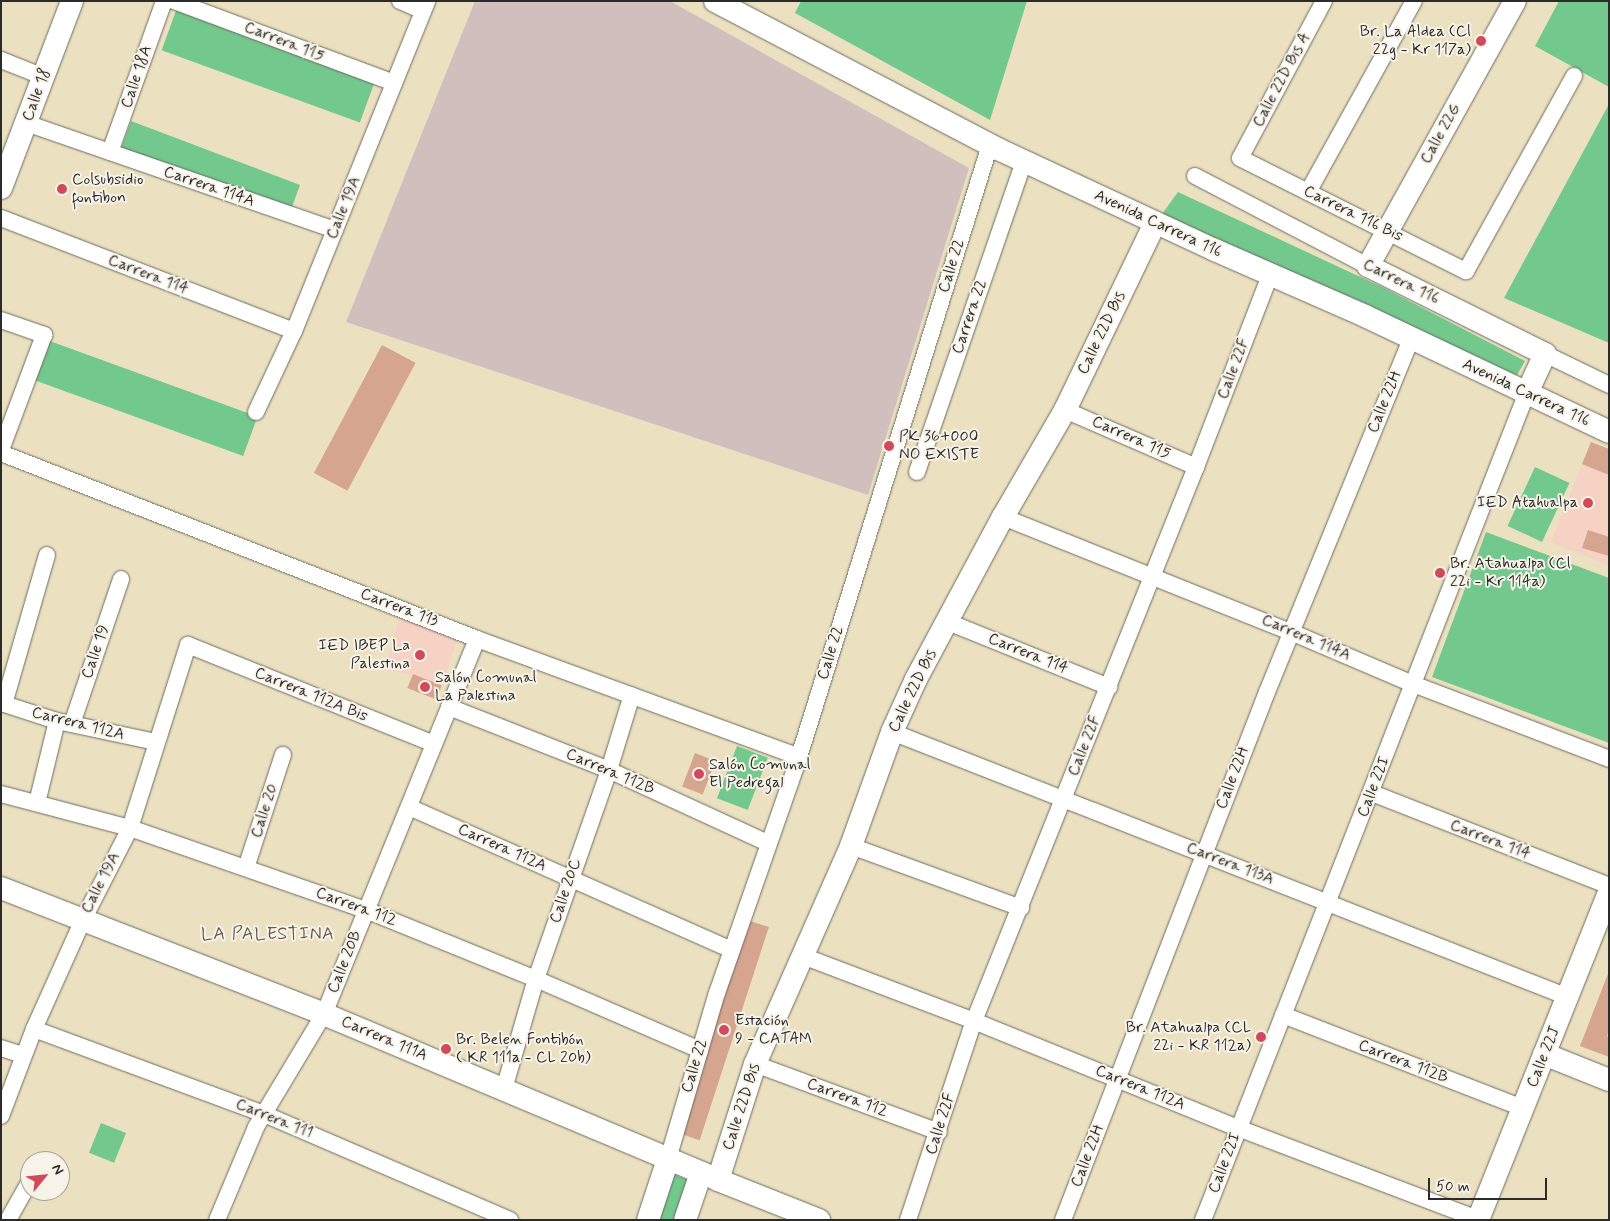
<!DOCTYPE html>
<html>
<head>
<meta charset="utf-8">
<style>
	body { margin:0 }
	#map { position:relative; width:1610px; height:1221px; overflow:hidden; background:#ebe1c0; font-family:Mynerve,sans-serif }
	div>[style] { position:absolute }
	.built>* { inset:0; background:#f5d2c3 }
	.industrial>* { inset:0; background:#d1bfbd }
	.green>* { inset:0; background:#73c98d; transform-origin:0 0 }
	.building>* { inset:0; background:#d5a590; transform-origin:0 0 }
	.roads { filter:drop-shadow(0 0 1px #6e6b5f) drop-shadow(0 0 1px #6e6b5f) }
	.street>* { height:16px; margin:-8px; padding:0 8px; transform-origin:8px; border-radius:8px; background:#fff }
	.secondary>* { height:22px; margin:-11px; padding:0 11px; transform-origin:11px; border-radius:11px; background:#fff }
	.dots>* { width:14px; height:14px; translate:-50% -50%; box-sizing:border-box; border:2px solid #f7f3e8; border-radius:50% }
	span { translate:-50% -50%; white-space:nowrap; text-align:center; line-height:1.15; -webkit-text-stroke:4px #f7f3e8; paint-order:stroke }
	.poi-label { font-size:16px; color:#2b2b2b }
	.right { translate:-100% -50%; text-align:right }
	.left { translate:0 -50%; text-align:left }
	.street-label { font-size:16px; color:#2b2b2b }
	.neighbourhood-label { font-size:18px; color:#66564e; letter-spacing:1px }
	.frame { position:absolute; inset:0; border:2px solid #2b2b2b; pointer-events:none }
	.north { position:absolute; left:20px; top:1151px; width:50px; height:50px; box-sizing:border-box; background:#f7f3e8; border:1px solid #a5a39c; border-radius:50%; rotate:62deg; font-size:14px; font-weight:700; line-height:20px; text-align:center; color:#2b2b2b }
	.north::after { content:''; display:block; margin:auto; width:18px; height:22px; background:#d1495b; clip-path:polygon(50% 0,100% 100%,50% 72%,0 100%) }
	.scale { position:absolute; left:1428px; top:1178px; width:119px; height:22px; box-sizing:border-box; border:2px solid #2b2b2b; border-top:0; padding-left:6px; font-size:15px; line-height:18px; white-space:nowrap; color:#2b2b2b; -webkit-text-stroke:4px #f7f3e8; paint-order:stroke }
</style>
</head>
<body>
<div id="map">
	<div class="built">
		<div style="clip-path:polygon(1591px 442px,1609px 449px,1609px 566px,1551px 542px)"></div>
		<div style="clip-path:polygon(400px 617px,457px 640px,442px 686px,413px 674px,384px 670px)"></div>
	</div>
	<div class="industrial">
		<div style="clip-path:polygon(475px 1px,670px 1px,969px 168px,868px 495px,346px 322px)"></div>
	</div>
	<div class="green">
		<div style="clip-path:polygon(801px 1px,1027px 1px,990px 120px,795px 13px)"></div>
		<div style="clip-path:polygon(1559px 1px,1609px 1px,1609px 87px,1535px 46px)"></div>
		<div style="left:177px;top:8px;width:211px;height:45px;rotate:20deg"></div>
		<div style="clip-path:polygon(1609px 104px,1609px 343px,1504px 298px)"></div>
		<div style="clip-path:polygon(131px 121px,300px 185px,292px 207px,121px 149px)"></div>
		<div style="clip-path:polygon(1178px 192px,1384px 288px,1525px 361px,1516px 377px,1162px 214px)"></div>
		<div style="left:47px;top:340px;width:224px;height:42px;rotate:20deg"></div>
		<div style="left:1535px;top:467px;width:38px;height:65px;rotate:25deg"></div>
		<div style="clip-path:polygon(1486px 532px,1609px 578px,1609px 743px,1432px 677px)"></div>
		<div style="left:737px;top:746px;width:33px;height:56px;rotate:21deg"></div>
		<div style="left:101px;top:1123px;width:27px;height:32px;rotate:22deg"></div>
		<div style="clip-path:polygon(671px 1173px,690px 1181px,677px 1220px,655px 1220px)"></div>
	</div>
	<div class="building">
		<div style="left:382px;top:345px;width:38px;height:145px;rotate:28deg"></div>
		<div style="clip-path:polygon(1591px 442px,1609px 449px,1609px 475px,1582px 464px)"></div>
		<div style="clip-path:polygon(1588px 530px,1609px 537px,1609px 556px,1582px 548px)"></div>
		<div style="left:413px;top:674px;width:31px;height:15px;rotate:22deg"></div>
		<div style="left:695px;top:753px;width:22px;height:36px;rotate:21deg"></div>
		<div style="left:747px;top:920px;width:23px;height:224px;rotate:18deg"></div>
		<div style="clip-path:polygon(1609px 971px,1609px 1031px,1607px 1036px,1609px 1037px,1609px 1057px,1580px 1046px)"></div>
	</div>
	<div class="roads">
		<div class="street">
			<div style="left:174px;top:1px;width:235px;rotate:20.4deg"></div>
			<div style="left:400px;top:1px;width:25px;rotate:23deg"></div>
			<div style="left:1324px;top:1px;width:178px;rotate:118.1deg"></div>
			<div style="left:1240px;top:158px;width:253px;rotate:26.6deg"></div>
			<div style="left:1466px;top:271px;width:223px;rotate:-61deg"></div>
			<div style="left:1px;top:60px;width:46px;rotate:21.6deg"></div>
			<div style="left:26px;top:123px;width:327px;rotate:19.1deg"></div>
			<div style="left:110px;top:152px;width:160px;rotate:-70.3deg"></div>
			<div style="left:1195px;top:176px;width:195px;rotate:27.5deg"></div>
			<div style="left:1308px;top:192px;width:218px;rotate:-61deg"></div>
			<div style="left:1px;top:218px;width:314px;rotate:21.1deg"></div>
			<div style="left:1px;top:320px;width:46px;rotate:19.2deg"></div>
			<div style="left:44px;top:335px;width:123px;rotate:110.5deg"></div>
			<div style="left:1545px;top:354px;width:71px;rotate:25.8deg"></div>
			<div style="left:1065px;top:410px;width:143px;rotate:23.5deg"></div>
			<div style="left:256px;top:412px;width:89px;rotate:-64.9deg"></div>
			<div style="left:294px;top:331px;width:356px;rotate:-68deg"></div>
			<div style="left:1px;top:453px;width:511px;rotate:21.34deg"></div>
			<div style="left:477px;top:639px;width:343px;rotate:20.1deg"></div>
			<div style="left:917px;top:472px;width:329px;rotate:-71deg"></div>
			<div style="left:1003px;top:517px;width:310px;rotate:21.8deg"></div>
			<div style="left:1291px;top:632px;width:133px;rotate:23.1deg"></div>
			<div style="left:1413px;top:684px;width:210px;rotate:20.9deg"></div>
			<div style="left:948px;top:622px;width:174px;rotate:22deg"></div>
			<div style="left:1px;top:703px;width:59px;rotate:17.8deg"></div>
			<div style="left:57px;top:721px;width:101px;rotate:12deg"></div>
			<div style="left:4px;top:704px;width:155px;rotate:-73.9deg"></div>
			<div style="left:449px;top:707px;width:172px;rotate:21.5deg"></div>
			<div style="left:609px;top:770px;width:175px;rotate:24.7deg"></div>
			<div style="left:72px;top:724px;width:153px;rotate:-71.3deg"></div>
			<div style="left:892px;top:732px;width:726px;rotate:21.41deg"></div>
			<div style="left:1372px;top:793px;width:255px;rotate:21.4deg"></div>
			<div style="left:1px;top:794px;width:133px;rotate:14.8deg"></div>
			<div style="left:130px;top:828px;width:250px;rotate:19.2deg"></div>
			<div style="left:366px;top:910px;width:183px;rotate:22.1deg"></div>
			<div style="left:536px;top:979px;width:179px;rotate:23.4deg"></div>
			<div style="left:37px;top:803px;width:84px;rotate:-76.3deg"></div>
			<div style="left:409px;top:807px;width:353px;rotate:23.9deg"></div>
			<div style="left:851px;top:846px;width:181px;rotate:20deg"></div>
			<div style="left:246px;top:868px;width:119px;rotate:-71.9deg"></div>
			<div style="left:803px;top:956px;width:183px;rotate:20.8deg"></div>
			<div style="left:974px;top:1021px;width:285px;rotate:22.1deg"></div>
			<div style="left:1238px;top:1128px;width:257px;rotate:20.8deg"></div>
			<div style="left:1283px;top:1015px;width:257px;rotate:21.2deg"></div>
			<div style="left:34px;top:1029px;width:245px;rotate:20.3deg"></div>
			<div style="left:264px;top:1114px;width:268px;rotate:23.3deg"></div>
			<div style="left:1px;top:1048px;width:23px;rotate:18deg"></div>
			<div style="left:755px;top:1064px;width:196px;rotate:20.3deg"></div>
			<div style="left:504px;top:1089px;width:115px;rotate:-73.8deg"></div>
			<div style="left:536px;top:979px;width:221px;rotate:-70.7deg"></div>
			<div style="left:609px;top:770px;width:78px;rotate:-73deg"></div>
			<div style="left:1px;top:1116px;width:93px;rotate:-69.2deg"></div>
			<div style="left:34px;top:1029px;width:120px;rotate:-65.8deg"></div>
			<div style="left:83px;top:920px;width:103px;rotate:-62.9deg"></div>
			<div style="left:130px;top:828px;width:192px;rotate:-72.4deg"></div>
			<div style="left:188px;top:645px;width:265px;rotate:21.9deg"></div>
			<div style="left:668px;top:1159px;width:173px;rotate:-73.6deg"></div>
			<div style="left:717px;top:993px;width:250px;rotate:-70.8deg"></div>
			<div style="left:799px;top:757px;width:641px;rotate:-72.67deg"></div>
			<div style="left:8px;top:1220px;width:45px;rotate:-60.6deg"></div>
			<div style="left:217px;top:1220px;width:101px;rotate:-67.2deg"></div>
			<div style="left:256px;top:1127px;width:132px;rotate:-59deg"></div>
			<div style="left:324px;top:1014px;width:405px;rotate:-67.8deg"></div>
			<div style="left:908px;top:1220px;width:210px;rotate:-71.7deg"></div>
			<div style="left:974px;top:1021px;width:597px;rotate:-68.16deg"></div>
			<div style="left:1196px;top:467px;width:206px;rotate:-68.9deg"></div>
			<div style="left:1063px;top:1220px;width:566px;rotate:-68.88deg"></div>
			<div style="left:1267px;top:692px;width:381px;rotate:-67.8deg"></div>
			<div style="left:1203px;top:1220px;width:886px;rotate:-68.62deg"></div>
		</div>
		<div class="secondary">
			<div style="left:715px;top:1px;width:319px;rotate:27.6deg"></div>
			<div style="left:998px;top:149px;width:239px;rotate:25deg"></div>
			<div style="left:1215px;top:250px;width:164px;rotate:23.7deg"></div>
			<div style="left:1365px;top:316px;width:270px;rotate:25.4deg"></div>
			<div style="left:1515px;top:1px;width:303px;rotate:119deg"></div>
			<div style="left:1368px;top:266px;width:198px;rotate:26.4deg"></div>
			<div style="left:1545px;top:354px;width:45px;rotate:114.9deg"></div>
			<div style="left:1px;top:188px;width:200px;rotate:-69.2deg"></div>
			<div style="left:1px;top:888px;width:347px;rotate:21.3deg"></div>
			<div style="left:324px;top:1014px;width:428px;rotate:22.8deg"></div>
			<div style="left:718px;top:1180px;width:109px;rotate:21.6deg"></div>
			<div style="left:1544px;top:1054px;width:70px;rotate:21.8deg"></div>
			<div style="left:718px;top:1180px;width:122px;rotate:-72.3deg"></div>
			<div style="left:755px;top:1064px;width:238px;rotate:-66.2deg"></div>
			<div style="left:851px;top:846px;width:121px;rotate:-70.2deg"></div>
			<div style="left:892px;top:732px;width:58px;rotate:-65.6deg"></div>
			<div style="left:916px;top:679px;width:184px;rotate:-61.8deg"></div>
			<div style="left:1003px;top:517px;width:124px;rotate:-59.9deg"></div>
			<div style="left:1065px;top:410px;width:208px;rotate:-64.3deg"></div>
			<div style="left:648px;top:1220px;width:64px;rotate:-71.8deg"></div>
			<div style="left:685px;top:1220px;width:50px;rotate:-71.2deg"></div>
			<div style="left:1478px;top:1220px;width:352px;rotate:-68.2deg"></div>
		</div>
	</div>
	<div class="dots">
		<div style="left:1481px;top:41px;background:#d1495b"></div>
		<div style="left:62px;top:189px;background:#d1495b"></div>
		<div style="left:889px;top:446px;background:#d1495b"></div>
		<div style="left:1588px;top:503px;background:#d1495b"></div>
		<div style="left:1440px;top:573px;background:#d1495b"></div>
		<div style="left:420px;top:655px;background:#d1495b"></div>
		<div style="left:425px;top:687px;background:#d1495b"></div>
		<div style="left:699px;top:774px;background:#d1495b"></div>
		<div style="left:724px;top:1030px;background:#d1495b"></div>
		<div style="left:1261px;top:1037px;background:#d1495b"></div>
		<div style="left:446px;top:1049px;background:#d1495b"></div>
	</div>
	<div class="poi-label">
		<span class="right" style="left:1471px;top:41px">Br. La Aldea (Cl<br>22g - Kr 117a)</span>
		<span class="left" style="left:72px;top:189px">Colsubsidio<br>fontibon</span>
		<span class="left" style="left:899px;top:446px">PK 36+000<br>NO EXISTE</span>
		<span class="right" style="left:1578px;top:503px">IED Atahualpa</span>
		<span class="left" style="left:1450px;top:573px">Br. Atahualpa (Cl<br>22i - Kr 114a)</span>
		<span class="right" style="left:410px;top:655px">IED IBEP La<br>Palestina</span>
		<span class="left" style="left:435px;top:687px">Salón Comunal<br>La Palestina</span>
		<span class="left" style="left:709px;top:774px">Salón Comunal<br>El Pedregal</span>
		<span class="left" style="left:735px;top:1030px">Estación<br>9 - CATAM</span>
		<span class="right" style="left:1251px;top:1037px">Br. Atahualpa (CL<br>22i - KR 112a)</span>
		<span class="left" style="left:456px;top:1049px">Br. Belen Fontibón<br>( KR 111a - CL 20b)</span>
	</div>
	<div class="street-label">
		<span style="left:284px;top:42px;rotate:21deg">Carrera 115</span>
		<span style="left:137px;top:77px;rotate:-71deg">Calle 18A</span>
		<span style="left:1282px;top:80px;rotate:-62deg">Calle 22D Bis A</span>
		<span style="left:37px;top:95px;rotate:-70deg">Calle 18</span>
		<span style="left:1441px;top:134px;rotate:-61deg">Calle 22G</span>
		<span style="left:209px;top:187px;rotate:19deg">Carrera 114A</span>
		<span style="left:344px;top:208px;rotate:-68deg">Calle 19A</span>
		<span style="left:1353px;top:214px;rotate:26deg">Carrera 116 Bis</span>
		<span style="left:1158px;top:224px;rotate:25deg">Avenida Carrera 116</span>
		<span style="left:952px;top:266px;rotate:-73deg">Calle 22</span>
		<span style="left:148px;top:275px;rotate:21deg">Carrera 114</span>
		<span style="left:1401px;top:282px;rotate:26deg">Carrera 116</span>
		<span style="left:970px;top:317px;rotate:-71deg">Carrera 22</span>
		<span style="left:1102px;top:333px;rotate:-64deg">Calle 22D Bis</span>
		<span style="left:1234px;top:369px;rotate:-69deg">Calle 22F</span>
		<span style="left:1526px;top:393px;rotate:25deg">Avenida Carrera 116</span>
		<span style="left:1385px;top:402px;rotate:-68deg">Calle 22H</span>
		<span style="left:1131px;top:438px;rotate:24deg">Carrera 115</span>
		<span style="left:399px;top:608px;rotate:21deg">Carrera 113</span>
		<span style="left:1306px;top:638px;rotate:23deg">Carrera 114A</span>
		<span style="left:96px;top:652px;rotate:-71deg">Calle 19</span>
		<span style="left:831px;top:653px;rotate:-73deg">Calle 22</span>
		<span style="left:1028px;top:654px;rotate:22deg">Carrera 114</span>
		<span style="left:913px;top:691px;rotate:-64deg">Calle 22D Bis</span>
		<span style="left:311px;top:695px;rotate:22deg">Carrera 112A Bis</span>
		<span style="left:78px;top:724px;rotate:14deg">Carrera 112A</span>
		<span style="left:1085px;top:746px;rotate:-68deg">Calle 22F</span>
		<span style="left:610px;top:772px;rotate:23deg">Carrera 112B</span>
		<span style="left:1233px;top:778px;rotate:-69deg">Calle 22H</span>
		<span style="left:1374px;top:787px;rotate:-69deg">Calle 22I</span>
		<span style="left:265px;top:811px;rotate:-72deg">Calle 20</span>
		<span style="left:1490px;top:840px;rotate:21deg">Carrera 114</span>
		<span style="left:502px;top:848px;rotate:24deg">Carrera 112A</span>
		<span style="left:1230px;top:864px;rotate:21deg">Carrera 113A</span>
		<span style="left:101px;top:883px;rotate:-63deg">Calle 19A</span>
		<span style="left:566px;top:891px;rotate:-71deg">Calle 20C</span>
		<span style="left:356px;top:907px;rotate:20deg">Carrera 112</span>
		<span style="left:345px;top:962px;rotate:-68deg">Calle 20B</span>
		<span style="left:384px;top:1039px;rotate:23deg">Carrera 111A</span>
		<span style="left:1544px;top:1057px;rotate:-68deg">Calle 22J</span>
		<span style="left:1403px;top:1062px;rotate:21deg">Carrera 112B</span>
		<span style="left:695px;top:1066px;rotate:-73deg">Calle 22</span>
		<span style="left:1140px;top:1088px;rotate:22deg">Carrera 112A</span>
		<span style="left:847px;top:1098px;rotate:20deg">Carrera 112</span>
		<span style="left:742px;top:1107px;rotate:-72deg">Calle 22D Bis</span>
		<span style="left:274px;top:1119px;rotate:22deg">Carrera 111</span>
		<span style="left:941px;top:1124px;rotate:-72deg">Calle 22F</span>
		<span style="left:1088px;top:1156px;rotate:-69deg">Calle 22H</span>
		<span style="left:1225px;top:1163px;rotate:-69deg">Calle 22I</span>
	</div>
	<div class="neighbourhood-label">
		<span style="left:268px;top:934px">LA PALESTINA</span>
	</div>
	<div class="frame"></div>
	<div class="north">N</div>
	<div class="scale">50 m</div>
</div>
</body>
</html>
